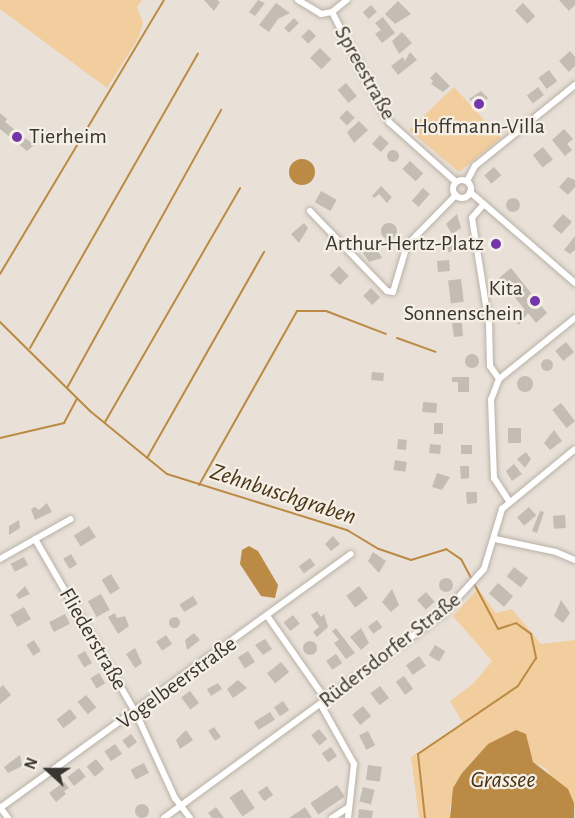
<!DOCTYPE html>
<html>
<head>
<meta charset="utf-8">
<style>
	body { margin:0 }
	#map { position:relative; width:575px; height:818px; overflow:hidden; background:#e9e1d7; font-family:"Alegreya Sans",sans-serif }
	div>[style] { position:absolute }
	.green>* { inset:0; background:#f2cd9d }
	.water>* { inset:0; background:#bb8a44 }
	.round { border-radius:50% }
	.stream>* { height:2px; margin:-1px; padding:0 1px; transform-origin:1px; border-radius:1px; background:#bb8a44 }
	.building>* { inset:0; background:#c4bdb3; transform-origin:0 0 }
	.roads { filter:drop-shadow(0 0 2px #b9b1a8) drop-shadow(0 0 2px #b9b1a8) }
	.minor>* { height:6px; margin:-3px; padding:0 3px; transform-origin:3px; border-radius:3px; background:#fff }
	.minor>.ring { margin:-3px; padding:0; box-sizing:content-box; background:none; border:6px solid #fff; border-radius:50% }
	.dots>* { width:16px; height:16px; translate:-50% -50%; box-sizing:border-box; border:3px solid #f6efe5; border-radius:50% }
	span { translate:-50% -50%; white-space:nowrap; text-align:center; line-height:1.15; -webkit-text-stroke:4.5px #f6efe5; paint-order:stroke }
	.street-label { font-size:22px; color:#393632 }
	.poi-label { font-size:22px; color:#393632 }
	.left { translate:0 -50%; text-align:left }
	.right { translate:-100% -50%; text-align:right }
	.water-label { font-size:24px; color:#493415; font-style:italic }
	.north { position:absolute; left:18px; top:740px; width:60px; height:60px; -webkit-text-stroke:4px #f6efe5; paint-order:stroke; rotate:291deg; font-size:16px; font-weight:700; line-height:24px; text-align:center; color:#393632 }
	.north::after { content:''; display:block; margin:auto; width:21px; height:27px; background:#393632; clip-path:polygon(50% 0,100% 100%,50% 72%,0 100%) }
</style>
</head>
<body>
<div id="map">
	<div class="green">
		<div style="clip-path:polygon(0 0,142px 0,137px 7px,143px 23px,138px 39px,107px 88px,0 9px)"></div>
		<div style="clip-path:polygon(454px 87px,501px 138px,459px 172px,409px 130px)"></div>
		<div style="clip-path:polygon(478px 589px,496px 613px,512px 609px,541px 644px,575px 640px,575px 818px,574px 803px,545px 768px,533px 762px,526px 734px,488px 744px,476px 757px,462px 773px,450px 806px,450px 818px,419px 818px,411px 757px,463px 723px,450px 701px,474px 683px,492px 661px,453px 616px)"></div>
	</div>
	<div class="water">
		<div class="round" style="left:289px;top:159px;width:26px;height:26px"></div>
		<div style="clip-path:polygon(249px 546px,258px 551px,278px 585px,275px 598px,261px 596px,240px 564px,242px 550px)"></div>
		<div style="clip-path:polygon(516px 730px,526px 734px,533px 762px,568px 789px,574px 803px,574px 818px,450px 818px,453px 788px,462px 773px,488px 744px)"></div>
	</div>
	<div class="stream">
		<div style="left:0;top:274px;width:319px;rotate:-59.1deg"></div>
		<div style="left:0;top:322px;width:127px;rotate:44.7deg"></div>
		<div style="left:90px;top:411px;width:99px;rotate:39.3deg"></div>
		<div style="left:167px;top:474px;width:189px;rotate:17.3deg"></div>
		<div style="left:347px;top:530px;width:37px;rotate:31deg"></div>
		<div style="left:379px;top:549px;width:34px;rotate:19deg"></div>
		<div style="left:411px;top:560px;width:37px;rotate:-17deg"></div>
		<div style="left:446px;top:549px;width:18px;rotate:34deg"></div>
		<div style="left:461px;top:559px;width:79px;rotate:62.1deg"></div>
		<div style="left:498px;top:629px;width:19px;rotate:-18deg"></div>
		<div style="left:516px;top:623px;width:19px;rotate:36deg"></div>
		<div style="left:531px;top:634px;width:25px;rotate:78deg"></div>
		<div style="left:536px;top:658px;width:33px;rotate:123deg"></div>
		<div style="left:518px;top:686px;width:121px;rotate:145.8deg"></div>
		<div style="left:418px;top:754px;width:64px;rotate:83.8deg"></div>
		<div style="left:397px;top:338px;width:41px;rotate:19.7deg"></div>
		<div style="left:30px;top:348px;width:339px;rotate:-60.3deg"></div>
		<div style="left:67px;top:388px;width:318px;rotate:-61deg"></div>
		<div style="left:105px;top:422px;width:270px;rotate:-60deg"></div>
		<div style="left:0;top:438px;width:66px;rotate:-13.2deg"></div>
		<div style="left:64px;top:423px;width:27px;rotate:-62deg"></div>
		<div style="left:147px;top:458px;width:237px;rotate:-60.4deg"></div>
		<div style="left:199px;top:485px;width:200px;rotate:-60.6deg"></div>
		<div style="left:297px;top:311px;width:29px"></div>
		<div style="left:326px;top:311px;width:64px;rotate:21deg"></div>
	</div>
	<div class="building">
		<div style="clip-path:polygon(204px 0,217px 0,220px 2px,214px 11px)"></div>
		<div style="clip-path:polygon(258px 0,265px 3px,255px 16px,249px 12px)"></div>
		<div style="clip-path:polygon(559px 0,575px 0,575px 5px,569px 11px)"></div>
		<div style="clip-path:polygon(398px 1px,411px 14px,395px 24px,385px 14px)"></div>
		<div style="clip-path:polygon(276px 3px,290px 13px,278px 19px,269px 32px,259px 25px)"></div>
		<div style="left:523px;top:3px;width:18px;height:11px;rotate:47deg"></div>
		<div style="left:371px;top:5px;width:9px;height:11px;rotate:49deg"></div>
		<div style="clip-path:polygon(383px 17px,395px 33px,382px 43px,375px 34px,381px 30px,375px 23px)"></div>
		<div style="left:294px;top:18px;width:7px;height:14px;rotate:45deg"></div>
		<div style="left:309px;top:29px;width:10px;height:11px;rotate:45deg"></div>
		<div style="clip-path:polygon(402px 32px,412px 43px,399px 54px,392px 41px)"></div>
		<div style="left:320px;top:48px;width:16px;height:14px;rotate:45deg"></div>
		<div style="clip-path:polygon(570px 51px,575px 57px,575px 66px,569px 72px,559px 61px)"></div>
		<div style="clip-path:polygon(410px 52px,417px 60px,398px 75px,391px 66px,403px 57px,405px 61px)"></div>
		<div style="left:549px;top:70px;width:14px;height:13px;rotate:54deg"></div>
		<div style="clip-path:polygon(436px 72px,450px 86px,443px 92px,431px 84px,433px 81px,430px 78px)"></div>
		<div style="left:346px;top:83px;width:17px;height:11px;rotate:50deg"></div>
		<div style="left:538px;top:87px;width:10px;height:14px;rotate:53deg"></div>
		<div style="clip-path:polygon(481px 91px,488px 98px,479px 108px,469px 99px)"></div>
		<div style="left:347px;top:110px;width:11px;height:11px;rotate:45deg"></div>
		<div style="clip-path:polygon(0 113px,7px 119px,5px 122px,34px 145px,27px 151px,0 129px)"></div>
		<div style="clip-path:polygon(359px 121px,368px 130px,354px 143px,347px 132px)"></div>
		<div style="clip-path:polygon(564px 129px,573px 139px,567px 144px,572px 150px,565px 156px,552px 140px)"></div>
		<div style="left:380px;top:135px;width:12px;height:12px;rotate:42deg"></div>
		<div style="left:543px;top:147px;width:16px;height:13px;rotate:52deg"></div>
		<div class="round" style="left:387px;top:150px;width:12px;height:12px"></div>
		<div style="left:410px;top:161px;width:18px;height:11px;rotate:43deg"></div>
		<div style="left:494px;top:167px;width:11px;height:13px;rotate:49deg"></div>
		<div style="clip-path:polygon(568px 177px,575px 180px,575px 187px,568px 195px,559px 187px)"></div>
		<div style="clip-path:polygon(381px 186px,392px 197px,387px 203px,379px 194px,374px 198px,372px 196px)"></div>
		<div style="left:423px;top:188px;width:9px;height:17px;rotate:41deg"></div>
		<div style="left:321px;top:191px;width:18px;height:13px;rotate:29deg"></div>
		<div class="round" style="left:506px;top:198px;width:14px;height:14px"></div>
		<div style="clip-path:polygon(457px 214px,461px 228px,452px 234px,446px 224px)"></div>
		<div style="left:563px;top:214px;width:12px;height:16px;rotate:42deg"></div>
		<div style="clip-path:polygon(304px 223px,308px 228px,299px 243px,291px 234px)"></div>
		<div class="round" style="left:381px;top:223px;width:16px;height:16px"></div>
		<div style="clip-path:polygon(575px 236px,575px 250px,570px 254px,564px 250px)"></div>
		<div style="left:461px;top:240px;width:9px;height:15px;rotate:77deg"></div>
		<div style="clip-path:polygon(375px 246px,382px 258px,369px 262px,363px 253px)"></div>
		<div style="left:449px;top:260px;width:11px;height:12px;rotate:85deg"></div>
		<div style="left:339px;top:266px;width:14px;height:13px;rotate:45deg"></div>
		<div style="clip-path:polygon(511px 268px,547px 313px,536px 323px,528px 313px,519px 325px,510px 314px,518px 308px,522px 312px,525px 310px,499px 278px)"></div>
		<div style="left:461px;top:279px;width:23px;height:13px;rotate:83deg"></div>
		<div style="left:371px;top:288px;width:13px;height:11px;rotate:45deg"></div>
		<div style="left:478px;top:308px;width:6px;height:26px;rotate:81deg"></div>
		<div style="clip-path:polygon(452px 323px,462px 323px,463px 336px,454px 337px)"></div>
		<div style="left:566px;top:342px;width:13px;height:14px;rotate:51deg"></div>
		<div class="round" style="left:465px;top:354px;width:14px;height:14px"></div>
		<div class="round" style="left:541px;top:359px;width:12px;height:12px"></div>
		<div style="left:372px;top:372px;width:12px;height:8px;rotate:5deg"></div>
		<div class="round" style="left:517px;top:376px;width:16px;height:16px"></div>
		<div style="clip-path:polygon(452px 377px,469px 377px,469px 392px,458px 392px,458px 382px,452px 382px)"></div>
		<div style="left:423px;top:402px;width:14px;height:10px;rotate:4deg"></div>
		<div style="left:561px;top:403px;width:23px;height:11px;rotate:52deg"></div>
		<div style="left:443px;top:423px;width:11px;height:9px;rotate:90deg"></div>
		<div style="left:508px;top:428px;width:13px;height:15px"></div>
		<div style="clip-path:polygon(554px 430px,562px 441px,550px 450px,544px 443px)"></div>
		<div style="left:398px;top:439px;width:9px;height:10px;rotate:6deg"></div>
		<div style="left:430px;top:444px;width:11px;height:9px;rotate:5deg"></div>
		<div style="left:461px;top:445px;width:11px;height:9px"></div>
		<div style="clip-path:polygon(526px 452px,531px 459px,525px 468px,517px 459px)"></div>
		<div style="left:395px;top:460px;width:12px;height:10px;rotate:9deg"></div>
		<div style="clip-path:polygon(514px 464px,522px 474px,512px 481px,506px 471px)"></div>
		<div style="clip-path:polygon(460px 466px,469px 466px,469px 478px,461px 479px)"></div>
		<div style="clip-path:polygon(437px 473px,450px 477px,442px 490px,432px 487px)"></div>
		<div style="clip-path:polygon(466px 492px,477px 492px,477px 503px,467px 504px)"></div>
		<div style="clip-path:polygon(47px 503px,52px 512px,35px 520px,31px 509px,35px 507px,39px 510px)"></div>
		<div style="left:529px;top:507px;width:11px;height:16px;rotate:49deg"></div>
		<div style="clip-path:polygon(540px 511px,544px 512px,537px 533px,532px 531px)"></div>
		<div style="left:565px;top:515px;width:13px;height:12px;rotate:86deg"></div>
		<div style="clip-path:polygon(19px 520px,20px 528px,9px 535px,9px 526px)"></div>
		<div style="left:89px;top:526px;width:13px;height:18px;rotate:58deg"></div>
		<div style="clip-path:polygon(333px 536px,340px 544px,331px 551px,325px 544px)"></div>
		<div style="clip-path:polygon(373px 552px,386px 561px,379px 573px,368px 561px)"></div>
		<div style="left:71px;top:554px;width:12px;height:9px;rotate:59deg"></div>
		<div style="left:24px;top:557px;width:9px;height:15px;rotate:63deg"></div>
		<div style="left:310px;top:558px;width:9px;height:14px;rotate:54deg"></div>
		<div style="left:514px;top:567px;width:18px;height:12px;rotate:38deg"></div>
		<div style="left:111px;top:574px;width:17px;height:11px;rotate:59deg"></div>
		<div class="round" style="left:439px;top:578px;width:14px;height:14px"></div>
		<div style="left:498px;top:583px;width:20px;height:14px;rotate:41deg"></div>
		<div style="clip-path:polygon(25px 586px,30px 594px,19px 599px,16px 595px)"></div>
		<div style="left:359px;top:586px;width:15px;height:16px;rotate:53deg"></div>
		<div style="clip-path:polygon(392px 589px,399px 605px,391px 612px,382px 602px)"></div>
		<div style="left:426px;top:592px;width:13px;height:12px;rotate:48deg"></div>
		<div style="left:101px;top:594px;width:18px;height:15px;rotate:61deg"></div>
		<div style="left:193px;top:596px;width:9px;height:16px;rotate:58deg"></div>
		<div style="clip-path:polygon(561px 600px,570px 613px,563px 623px,554px 616px)"></div>
		<div style="left:24px;top:607px;width:14px;height:16px;rotate:60deg"></div>
		<div style="clip-path:polygon(317px 611px,321px 617px,324px 614px,328px 627px,317px 637px,313px 632px,319px 627px,311px 615px)"></div>
		<div style="clip-path:polygon(115px 613px,117px 618px,125px 616px,129px 626px,118px 634px,108px 617px)"></div>
		<div style="left:65px;top:614px;width:11px;height:18px;rotate:63deg"></div>
		<div style="left:293px;top:615px;width:11px;height:12px;rotate:52deg"></div>
		<div class="round" style="left:168.5px;top:616.5px;width:11px;height:11px"></div>
		<div style="left:377px;top:620px;width:9px;height:11px;rotate:54deg"></div>
		<div style="clip-path:polygon(336px 628px,355px 653px,346px 659px,334px 643px,339px 640px,332px 631px)"></div>
		<div style="clip-path:polygon(361px 628px,369px 643px,361px 650px,350px 637px)"></div>
		<div style="clip-path:polygon(194px 633px,200px 640px,187px 650px,185px 640px)"></div>
		<div style="left:166px;top:635px;width:11px;height:12px;rotate:56deg"></div>
		<div style="clip-path:polygon(265px 639px,272px 649px,263px 655px,255px 645px)"></div>
		<div style="left:34px;top:640px;width:13px;height:9px;rotate:58deg"></div>
		<div class="round" style="left:303px;top:641px;width:14px;height:14px"></div>
		<div style="left:435px;top:645px;width:12px;height:12px;rotate:31deg"></div>
		<div style="clip-path:polygon(135px 648px,142px 663px,135px 668px,126px 654px)"></div>
		<div style="left:85px;top:651px;width:14px;height:9px;rotate:60deg"></div>
		<div style="left:248px;top:651px;width:13px;height:12px;rotate:58deg"></div>
		<div style="left:336px;top:654px;width:11px;height:12px;rotate:56deg"></div>
		<div style="left:419px;top:656px;width:12px;height:16px;rotate:55deg"></div>
		<div style="left:281px;top:662px;width:13px;height:18px;rotate:51deg"></div>
		<div style="left:99px;top:673px;width:12px;height:10px;rotate:59deg"></div>
		<div style="left:404px;top:676px;width:16px;height:10px;rotate:55deg"></div>
		<div style="clip-path:polygon(238px 680px,247px 688px,233px 698px,227px 689px)"></div>
		<div style="clip-path:polygon(218px 683px,222px 689px,211px 696px,207px 689px)"></div>
		<div style="clip-path:polygon(3px 685px,11px 695px,0 704px,0 688px)"></div>
		<div style="left:380px;top:686px;width:15px;height:12px;rotate:53deg"></div>
		<div style="left:190px;top:691px;width:15px;height:11px;rotate:53deg"></div>
		<div style="left:86px;top:695px;width:16px;height:11px;rotate:50deg"></div>
		<div style="left:283px;top:701px;width:11px;height:11px;rotate:56deg"></div>
		<div style="left:363px;top:706px;width:13px;height:14px;rotate:51deg"></div>
		<div style="left:70px;top:709px;width:11px;height:17px;rotate:52deg"></div>
		<div style="left:270px;top:712px;width:9px;height:19px;rotate:58deg"></div>
		<div style="left:214px;top:727px;width:12px;height:7px;rotate:55deg"></div>
		<div style="left:319px;top:729px;width:13px;height:10px;rotate:51deg"></div>
		<div style="clip-path:polygon(186px 730px,193px 740px,180px 749px,176px 740px)"></div>
		<div style="left:368px;top:731px;width:16px;height:10px;rotate:63deg"></div>
		<div style="left:131px;top:734px;width:10px;height:11px;rotate:53deg"></div>
		<div style="left:115px;top:744px;width:12px;height:13px;rotate:55deg"></div>
		<div style="left:331px;top:747px;width:11px;height:11px;rotate:56deg"></div>
		<div style="clip-path:polygon(20px 755px,22px 766px,8px 773px,4px 767px)"></div>
		<div style="left:96px;top:759px;width:13px;height:12px;rotate:51deg"></div>
		<div style="left:144px;top:763px;width:11px;height:15px;rotate:63deg"></div>
		<div style="left:368px;top:765px;width:14px;height:15px;rotate:8deg"></div>
		<div style="left:79px;top:768px;width:11px;height:15px;rotate:52deg"></div>
		<div style="clip-path:polygon(64px 782px,69px 788px,64px 791px,66px 794px,56px 802px,49px 793px)"></div>
		<div style="left:337px;top:785px;width:14px;height:32px;rotate:56deg"></div>
		<div style="left:267px;top:786px;width:11px;height:11px;rotate:56deg"></div>
		<div style="left:363px;top:787px;width:12px;height:15px;rotate:14deg"></div>
		<div style="left:242px;top:789px;width:23px;height:15px;rotate:56deg"></div>
		<div class="round" style="left:135px;top:804px;width:14px;height:14px"></div>
		<div style="clip-path:polygon(216px 807px,224px 818px,212px 818px,208px 813px)"></div>
		<div style="clip-path:polygon(305px 807px,312px 818px,289px 818px)"></div>
		<div style="clip-path:polygon(359px 809px,373px 811px,372px 818px,358px 818px)"></div>
	</div>
	<div class="roads">
		<div class="minor">
			<div style="left:298px;top:0;width:27px;rotate:31deg"></div>
			<div style="left:321px;top:14px;width:11px;rotate:-10deg"></div>
			<div style="left:332px;top:12px;width:19px;rotate:-39deg"></div>
			<div style="left:332px;top:12px;width:124px;rotate:62.6deg"></div>
			<div style="left:389px;top:122px;width:90px;rotate:41.8deg"></div>
			<div class="ring" style="left:453px;top:180px;width:12px;height:12px"></div>
			<div style="left:467px;top:181px;width:17px;rotate:-62deg"></div>
			<div style="left:475px;top:166px;width:129px;rotate:-39deg"></div>
			<div style="left:470px;top:192px;width:139px;rotate:40.9deg"></div>
			<div style="left:484px;top:204px;width:18px;rotate:131deg"></div>
			<div style="left:472px;top:218px;width:107px;rotate:80.9deg"></div>
			<div style="left:489px;top:324px;width:42px;rotate:88.6deg"></div>
			<div style="left:490px;top:366px;width:16px;rotate:55deg"></div>
			<div style="left:499px;top:379px;width:22px;rotate:111deg"></div>
			<div style="left:491px;top:400px;width:78px;rotate:87.8deg"></div>
			<div style="left:494px;top:478px;width:27px;rotate:57deg"></div>
			<div style="left:310px;top:211px;width:111px;rotate:46.1deg"></div>
			<div style="left:387px;top:291px;width:6px;rotate:9deg"></div>
			<div style="left:393px;top:292px;width:49px;rotate:-73.4deg"></div>
			<div style="left:407px;top:245px;width:70px;rotate:-45.6deg"></div>
			<div style="left:499px;top:379px;width:97px;rotate:-38.8deg"></div>
			<div style="left:35px;top:539px;width:201px;rotate:59.9deg"></div>
			<div style="left:136px;top:713px;width:94px;rotate:65.4deg"></div>
			<div style="left:175px;top:798px;width:25px;rotate:53deg"></div>
			<div style="left:495px;top:539px;width:62px;rotate:12deg"></div>
			<div style="left:556px;top:552px;width:21px;rotate:23deg"></div>
			<div style="left:0;top:559px;width:81px;rotate:-29.4deg"></div>
			<div style="left:268px;top:617px;width:101px;rotate:55.1deg"></div>
			<div style="left:321px;top:705px;width:68px;rotate:60.8deg"></div>
			<div style="left:354px;top:764px;width:54px;rotate:96.3deg"></div>
			<div style="left:0;top:807px;width:14px;rotate:54deg"></div>
			<div style="left:0;top:808px;width:433px;rotate:-35.9deg"></div>
			<div style="left:164px;top:818px;width:346px;rotate:-36.2deg"></div>
			<div style="left:443px;top:614px;width:61px;rotate:-47.7deg"></div>
			<div style="left:484px;top:569px;width:63px;rotate:-73.3deg"></div>
			<div style="left:502px;top:509px;width:94px;rotate:-39.4deg"></div>
			<div style="left:332px;top:818px;width:20px;rotate:-33deg"></div>
		</div>
	</div>
	<div class="dots">
		<div style="left:479px;top:104px;background:#7435aa"></div>
		<div style="left:17px;top:137px;background:#7435aa"></div>
		<div style="left:496px;top:244px;background:#7435aa"></div>
		<div style="left:535px;top:301px;background:#7435aa"></div>
	</div>
	<div class="street-label">
		<span style="left:365px;top:73px;rotate:61deg">Spreestraße</span>
		<span style="left:93px;top:639px;rotate:60deg">Fliederstraße</span>
		<span style="left:390px;top:650px;rotate:-38deg">Rüdersdorfer Straße</span>
		<span style="left:177px;top:683px;rotate:-36deg">Vogelbeerstraße</span>
	</div>
	<div class="poi-label">
		<span style="left:479px;top:127px">Hoffmann-Villa</span>
		<span class="left" style="left:29px;top:137px">Tierheim</span>
		<span class="right" style="left:484px;top:244px">Arthur-Hertz-Platz</span>
		<span class="right" style="left:523px;top:301px">Kita<br>Sonnenschein</span>
	</div>
	<div class="water-label">
		<span style="left:283px;top:495px;rotate:18deg">Zehnbuschgraben</span>
		<span style="left:503px;top:781px">Grassee</span>
	</div>
	<div class="north">N</div>
</div>
</body>
</html>
